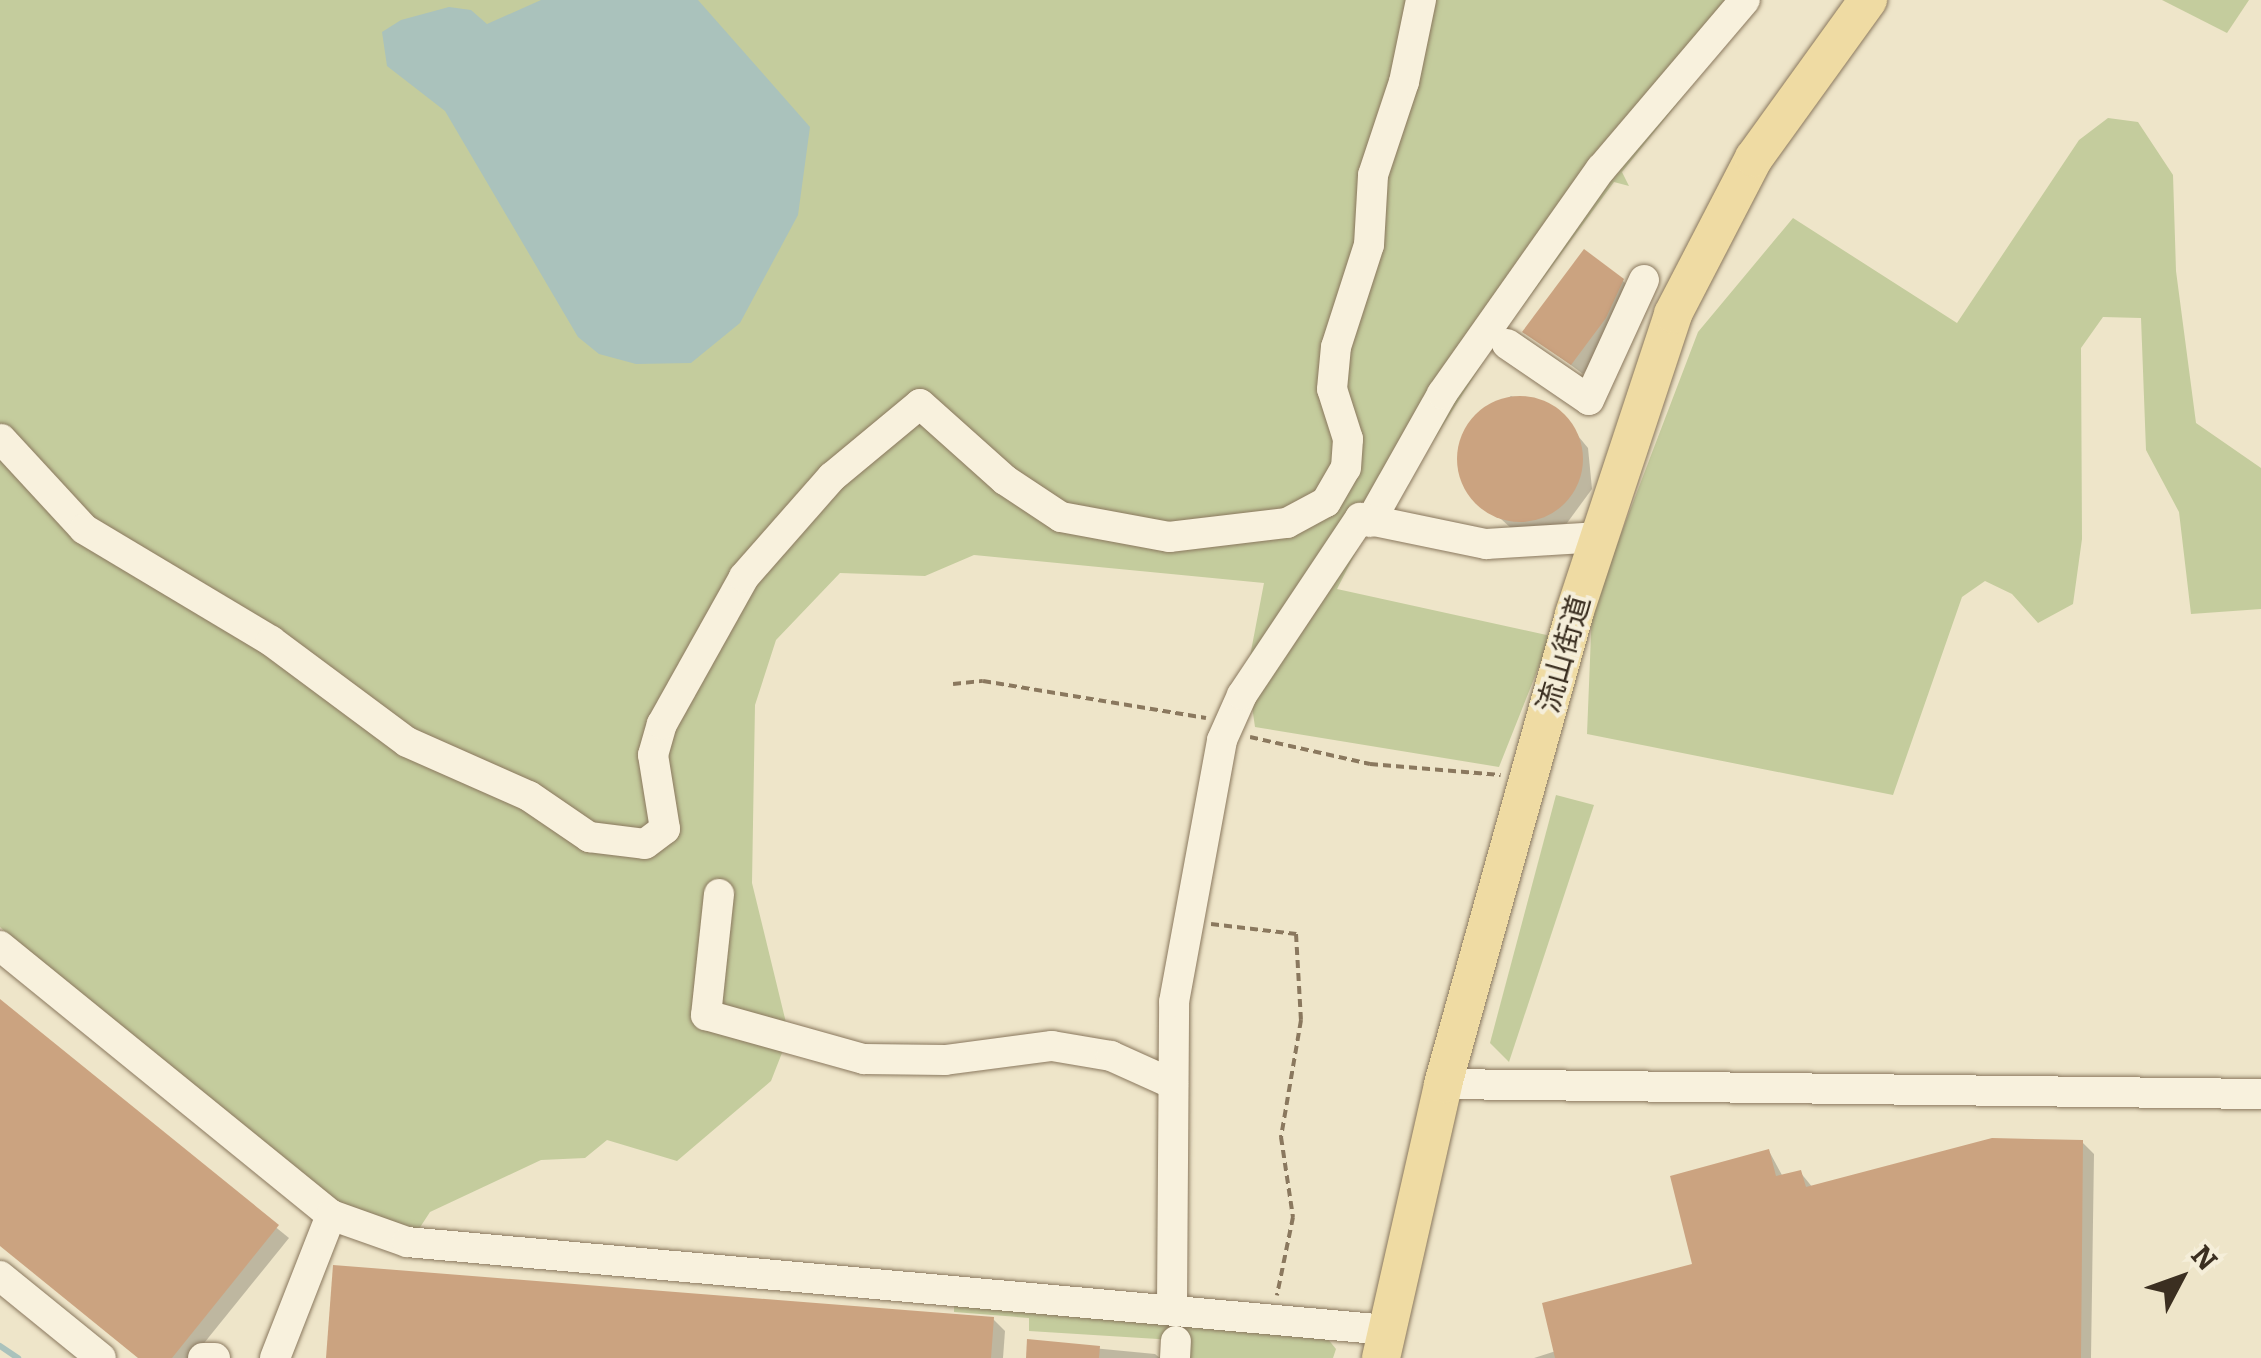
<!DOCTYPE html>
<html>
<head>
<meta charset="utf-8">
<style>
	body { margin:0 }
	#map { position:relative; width:2261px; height:1358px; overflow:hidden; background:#eee5c9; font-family:Bitter,"Noto Sans JP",serif }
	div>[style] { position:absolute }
	.green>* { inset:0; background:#c4cc9d }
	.water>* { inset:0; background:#aac2bc }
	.shadow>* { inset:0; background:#0003 }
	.stream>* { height:6px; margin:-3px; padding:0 3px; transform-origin:3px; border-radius:3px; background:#aac2bc }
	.building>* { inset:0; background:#cba380 }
	.round { border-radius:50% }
	.path>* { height:4px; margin-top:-2px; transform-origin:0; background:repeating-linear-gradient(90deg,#8a785e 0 8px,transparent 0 13px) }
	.roads { filter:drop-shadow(0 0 2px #8a785e) drop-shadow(0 0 2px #8a785e) }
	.minor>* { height:30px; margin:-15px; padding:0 15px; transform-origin:15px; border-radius:15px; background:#f8f1dd }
	.major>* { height:38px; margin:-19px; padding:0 19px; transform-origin:19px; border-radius:19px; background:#efdba3 }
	span { translate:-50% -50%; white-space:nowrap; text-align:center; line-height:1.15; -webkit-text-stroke:8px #f5eed9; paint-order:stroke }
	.street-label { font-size:30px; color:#3b2f21 }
	.north { position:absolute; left:2131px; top:1228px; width:100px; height:100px; -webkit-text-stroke:8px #f5eed9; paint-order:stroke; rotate:49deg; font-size:28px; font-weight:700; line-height:40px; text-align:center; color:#3b2f21 }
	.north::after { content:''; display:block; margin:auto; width:35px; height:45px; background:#3b2f21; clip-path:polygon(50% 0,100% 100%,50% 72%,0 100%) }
</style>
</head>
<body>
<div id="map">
	<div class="green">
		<div style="clip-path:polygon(0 0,1761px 0,1622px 172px,1629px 186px,1614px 182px,1492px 348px,1387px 514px,1377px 511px,1337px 589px,1551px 636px,1499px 767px,1255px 727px,1247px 672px,1264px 583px,974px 555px,925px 576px,840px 573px,776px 640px,755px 705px,752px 883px,789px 1035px,771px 1081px,677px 1161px,607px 1140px,585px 1158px,541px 1160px,430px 1212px,417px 1232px,362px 1234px,89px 1012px,0 927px)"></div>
		<div style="clip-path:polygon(2162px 0,2249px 0,2227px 33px)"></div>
		<div style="clip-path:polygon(2108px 118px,2138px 122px,2173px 175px,2176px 271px,2196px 423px,2261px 468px,2261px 609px,2191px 614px,2179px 512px,2146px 450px,2141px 318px,2103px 317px,2081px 348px,2082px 539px,2073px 604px,2038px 623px,2012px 594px,1985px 581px,1962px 597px,1893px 795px,1587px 734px,1592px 610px,1698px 332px,1793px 218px,1957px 323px,2079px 140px)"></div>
		<div style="clip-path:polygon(1556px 795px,1594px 805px,1509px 1062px,1490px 1043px)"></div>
		<div style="clip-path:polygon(954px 1305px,1323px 1333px,1336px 1349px,1333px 1358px,1189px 1358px,1190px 1341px,1029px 1331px,1029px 1318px,954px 1312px)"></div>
	</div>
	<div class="water">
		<div style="clip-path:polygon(541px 0,698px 0,810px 127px,798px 215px,740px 323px,691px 363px,636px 364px,599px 354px,578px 337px,445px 111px,387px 66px,382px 32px,401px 20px,449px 7px,471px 10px,487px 24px)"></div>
	</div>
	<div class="shadow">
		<div style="clip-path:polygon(1622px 280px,1634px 292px,1617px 330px,1583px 374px,1525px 331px)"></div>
		<div style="clip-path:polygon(1511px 396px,1560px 414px,1588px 448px,1592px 489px,1567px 523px,1540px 533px,1512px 529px,1468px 489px,1460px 465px,1463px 439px,1476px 418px)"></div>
		<div style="clip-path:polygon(0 1002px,289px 1238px,192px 1358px,139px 1358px,0 1245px)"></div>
		<div style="clip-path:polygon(2082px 1142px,2094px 1154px,2091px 1358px,1534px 1358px,1556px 1351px,1695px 1266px,1769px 1151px,1783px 1177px,1800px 1172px,1813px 1188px)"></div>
		<div style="clip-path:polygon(993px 1319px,1005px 1331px,1003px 1358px,328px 1358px)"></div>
		<div style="clip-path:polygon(1030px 1342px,1155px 1354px,1160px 1358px,1028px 1358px)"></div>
	</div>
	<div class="stream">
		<div style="left:0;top:1346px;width:22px;rotate:34deg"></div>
	</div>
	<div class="building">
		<div style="clip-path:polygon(1584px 249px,1624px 279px,1606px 318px,1571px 365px,1522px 332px)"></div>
		<div class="round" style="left:1457px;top:396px;width:126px;height:126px"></div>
		<div style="clip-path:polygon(0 999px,279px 1225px,172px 1358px,138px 1358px,0 1246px)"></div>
		<div style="clip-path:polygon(1992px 1138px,2083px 1140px,2081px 1358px,1555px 1358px,1542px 1303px,1692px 1264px,1670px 1176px,1769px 1149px,1776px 1176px,1801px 1170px,1806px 1187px)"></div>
		<div style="clip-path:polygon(333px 1265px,994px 1317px,991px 1358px,326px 1358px)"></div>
		<div style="clip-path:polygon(1027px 1339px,1100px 1346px,1099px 1358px,1026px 1358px)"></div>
	</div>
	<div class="path">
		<div style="left:953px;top:684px;width:30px;rotate:-6deg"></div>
		<div style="left:983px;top:681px;width:226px;rotate:9.4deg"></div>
		<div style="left:1250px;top:737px;width:123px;rotate:12.7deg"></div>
		<div style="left:1370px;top:764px;width:131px;rotate:4.8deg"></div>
		<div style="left:1211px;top:924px;width:86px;rotate:6.7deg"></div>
		<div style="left:1296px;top:934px;width:86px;rotate:86.7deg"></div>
		<div style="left:1301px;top:1020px;width:119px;rotate:99.7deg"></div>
		<div style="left:1281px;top:1137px;width:81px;rotate:81.5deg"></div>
		<div style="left:1293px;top:1217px;width:80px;rotate:101.6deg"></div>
	</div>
	<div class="roads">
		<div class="minor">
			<div style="left:1507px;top:344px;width:99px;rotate:34.3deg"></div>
			<div style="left:1589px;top:400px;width:132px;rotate:-65.4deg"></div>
			<div style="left:1px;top:439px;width:122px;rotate:47.3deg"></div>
			<div style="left:84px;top:529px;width:218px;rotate:30.9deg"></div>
			<div style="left:271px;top:641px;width:169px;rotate:36.6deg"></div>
			<div style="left:407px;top:742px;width:133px;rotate:23.9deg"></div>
			<div style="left:529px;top:796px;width:73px;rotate:34.3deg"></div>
			<div style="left:589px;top:837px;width:56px;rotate:7.1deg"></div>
			<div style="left:645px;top:844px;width:25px;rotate:-37deg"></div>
			<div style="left:665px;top:829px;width:75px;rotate:-99.2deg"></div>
			<div style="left:653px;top:755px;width:32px;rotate:-74deg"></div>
			<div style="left:662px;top:724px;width:168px;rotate:-60.8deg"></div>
			<div style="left:744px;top:577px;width:133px;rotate:-48.7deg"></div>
			<div style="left:832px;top:477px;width:114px;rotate:-39.7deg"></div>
			<div style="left:920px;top:404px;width:114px;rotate:41.8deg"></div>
			<div style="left:1005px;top:480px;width:67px;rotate:33.5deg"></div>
			<div style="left:1061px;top:517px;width:110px;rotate:10.5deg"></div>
			<div style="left:1169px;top:537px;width:119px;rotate:-6.8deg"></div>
			<div style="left:1287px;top:523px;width:44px;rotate:-28.3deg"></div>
			<div style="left:1326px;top:502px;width:39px;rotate:-60deg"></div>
			<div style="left:1346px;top:468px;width:29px;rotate:-86deg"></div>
			<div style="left:1348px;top:439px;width:52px;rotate:-107.7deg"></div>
			<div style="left:1332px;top:389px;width:42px;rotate:-84.6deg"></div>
			<div style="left:1336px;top:347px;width:107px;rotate:-72.1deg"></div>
			<div style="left:1369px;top:245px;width:70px;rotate:-86.7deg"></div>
			<div style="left:1373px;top:175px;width:98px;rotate:-71.6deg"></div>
			<div style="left:1404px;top:82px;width:84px;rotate:-78.3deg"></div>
			<div style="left:1370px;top:522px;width:147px;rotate:-60.6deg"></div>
			<div style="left:1442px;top:394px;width:276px;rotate:-54.8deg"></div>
			<div style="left:1601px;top:169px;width:222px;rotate:-49.6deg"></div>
			<div style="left:719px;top:894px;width:122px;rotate:96.1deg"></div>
			<div style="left:706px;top:1015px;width:164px;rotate:15.6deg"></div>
			<div style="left:864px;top:1059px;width:81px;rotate:0.7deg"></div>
			<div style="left:945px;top:1060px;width:108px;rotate:-7.5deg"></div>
			<div style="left:1052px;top:1046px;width:60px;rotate:9.6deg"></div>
			<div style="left:1111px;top:1056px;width:68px;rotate:24.3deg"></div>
			<div style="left:0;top:946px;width:427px;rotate:39.1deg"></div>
			<div style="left:331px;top:1215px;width:81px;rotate:19.6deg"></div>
			<div style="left:407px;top:1242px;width:985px;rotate:5.13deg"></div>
			<div style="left:1443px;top:1084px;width:818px;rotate:0.7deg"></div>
			<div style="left:0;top:1276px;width:130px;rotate:39.1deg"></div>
			<div style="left:1172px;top:1306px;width:304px;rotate:-89.6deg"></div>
			<div style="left:1174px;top:1002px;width:266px;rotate:-79.6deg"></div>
			<div style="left:1222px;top:740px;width:49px;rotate:-66deg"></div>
			<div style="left:1242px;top:695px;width:213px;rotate:-56.3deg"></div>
			<div style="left:1360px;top:518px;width:129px;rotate:11.7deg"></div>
			<div style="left:1486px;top:544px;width:114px;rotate:-3.5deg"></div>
			<div style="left:203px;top:1358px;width:12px"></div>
			<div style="left:275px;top:1358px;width:154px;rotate:-68.6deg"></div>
			<div style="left:1175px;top:1358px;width:17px;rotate:-87deg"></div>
		</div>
		<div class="major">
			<div style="left:1381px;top:1358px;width:281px;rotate:-77.2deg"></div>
			<div style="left:1443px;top:1084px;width:488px;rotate:-74.4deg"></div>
			<div style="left:1574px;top:614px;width:316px;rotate:-71.7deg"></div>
			<div style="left:1673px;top:314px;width:176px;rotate:-62.6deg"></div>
			<div style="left:1754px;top:158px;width:195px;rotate:-54.2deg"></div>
		</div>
	</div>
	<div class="street-label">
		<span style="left:1564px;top:654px;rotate:-74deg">流山街道</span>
	</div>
	<div class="north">N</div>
</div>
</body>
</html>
